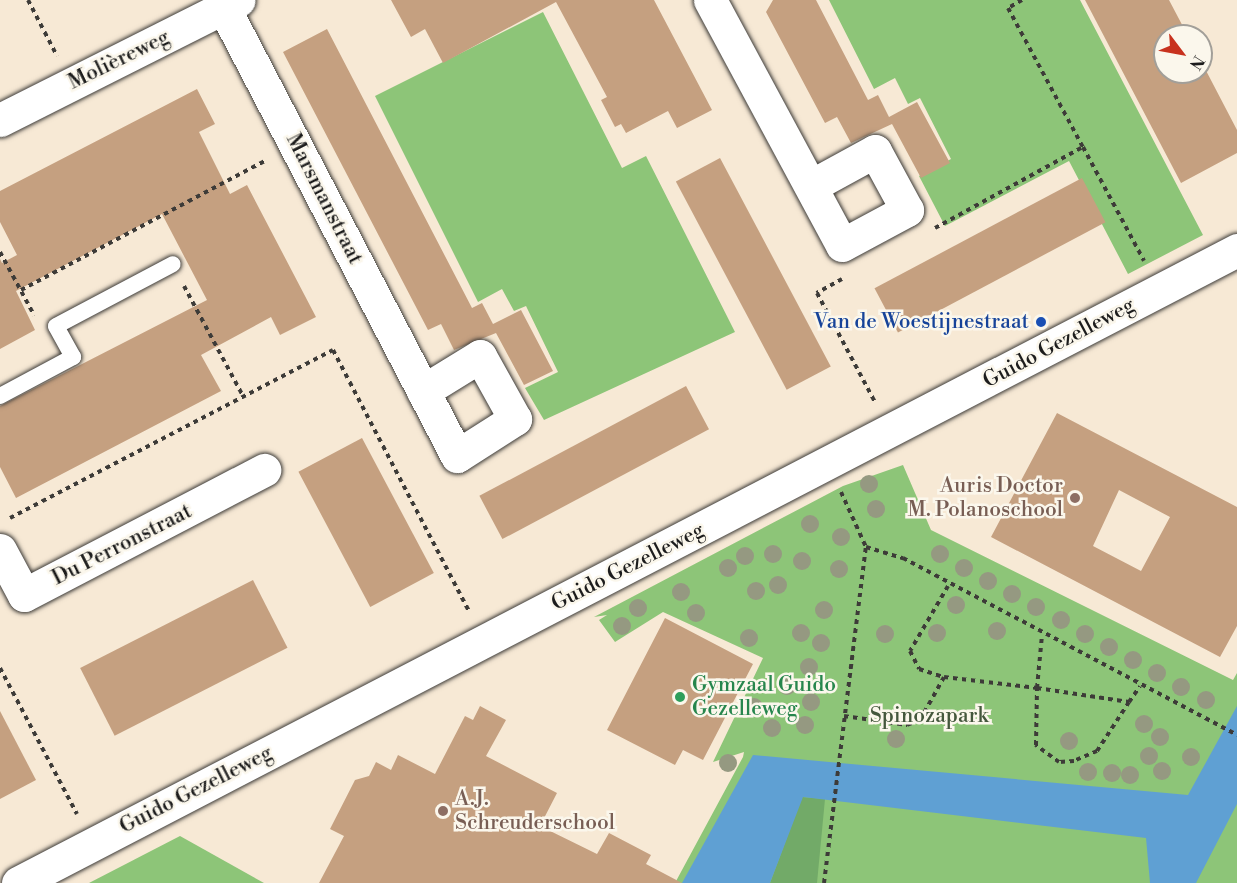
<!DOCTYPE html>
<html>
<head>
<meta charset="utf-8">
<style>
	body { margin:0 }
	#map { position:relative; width:1237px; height:883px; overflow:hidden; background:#f7e9d5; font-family:"Libre Bodoni",serif }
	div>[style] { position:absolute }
	.green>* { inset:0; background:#8dc578 }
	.forest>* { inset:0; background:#72aa68 }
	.water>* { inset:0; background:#5fa0d3 }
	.building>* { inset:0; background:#c5a080; transform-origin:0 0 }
	.path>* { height:4px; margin-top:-2px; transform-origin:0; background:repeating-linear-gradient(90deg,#3d3b38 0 4.5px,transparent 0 9px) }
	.roads { filter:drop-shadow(0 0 2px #3d3b38) drop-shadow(0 0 2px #3d3b38) }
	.service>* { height:16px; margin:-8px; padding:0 8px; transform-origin:8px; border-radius:8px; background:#fff }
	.minor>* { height:33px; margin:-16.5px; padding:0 16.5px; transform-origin:16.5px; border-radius:16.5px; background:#fff }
	.trees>* { width:18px; height:18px; margin:-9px; border-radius:50%; background:#959981 }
	.dots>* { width:16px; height:16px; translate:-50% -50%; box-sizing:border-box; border:3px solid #fbf7ec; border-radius:50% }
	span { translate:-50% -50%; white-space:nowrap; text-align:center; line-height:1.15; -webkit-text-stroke:5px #fbf7ec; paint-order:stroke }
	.street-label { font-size:21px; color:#1c1c1c }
	.transit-label { font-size:21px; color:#164399 }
	.right { translate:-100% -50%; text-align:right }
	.education-label { font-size:21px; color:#785e54 }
	.left { translate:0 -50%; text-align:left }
	.leisure-label { font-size:21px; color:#27864d }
	.park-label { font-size:21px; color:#44573c }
	.north { position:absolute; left:1153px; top:24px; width:60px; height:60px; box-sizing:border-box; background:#fbf7ec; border:2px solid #a29f99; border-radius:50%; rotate:122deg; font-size:16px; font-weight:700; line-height:24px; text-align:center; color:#1c1c1c }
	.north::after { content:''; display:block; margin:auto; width:21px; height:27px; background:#c8321e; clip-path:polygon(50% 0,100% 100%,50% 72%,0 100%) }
</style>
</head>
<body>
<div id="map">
	<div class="green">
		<div style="clip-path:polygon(829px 0,1080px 0,1203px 235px,1128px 274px,1069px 161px,945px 226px,919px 176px,951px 159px,920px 98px,908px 104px,895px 78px,874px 89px)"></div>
		<div style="clip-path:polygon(543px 12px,622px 168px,646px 156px,735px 332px,544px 420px,525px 388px,558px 372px,526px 306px,514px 311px,502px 289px,478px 302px,375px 96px)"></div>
		<div style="clip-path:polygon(903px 465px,931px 530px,1233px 680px,1237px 673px,1237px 883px,675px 883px,743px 757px,744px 752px,713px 762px,763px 658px,663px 612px,615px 642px,599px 620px,607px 615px,594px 617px,843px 486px)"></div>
		<div style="clip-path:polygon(180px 836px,264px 883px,89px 883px)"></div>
	</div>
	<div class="forest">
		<div style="clip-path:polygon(802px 797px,825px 799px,817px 883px,770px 883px)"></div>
	</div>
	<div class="water">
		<div style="clip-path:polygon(1237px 706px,1237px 804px,1196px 883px,1150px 883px,1146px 838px,803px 797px,770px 883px,682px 883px,753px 755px,1188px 795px)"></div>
	</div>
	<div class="building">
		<div style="clip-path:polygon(391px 0,654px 0,712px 110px,677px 128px,668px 111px,626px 133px,621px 124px,615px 127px,601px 100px,607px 97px,556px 2px,443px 63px,425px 29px,411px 37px)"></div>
		<div style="clip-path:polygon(773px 0,816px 0,868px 100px,878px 95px,889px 117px,917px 102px,950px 163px,921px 178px,892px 124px,851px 143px,837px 117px,825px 123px,766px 12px)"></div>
		<div style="clip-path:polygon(1085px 0,1169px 0,1188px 36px,1165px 36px,1165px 72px,1201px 72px,1201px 61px,1237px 130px,1237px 153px,1181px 183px)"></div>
		<div style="clip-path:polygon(327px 29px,472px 308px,482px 303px,493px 324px,521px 310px,553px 371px,524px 385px,496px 333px,454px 350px,441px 324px,428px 330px,283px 52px)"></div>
		<div style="clip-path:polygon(197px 89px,215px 124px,199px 132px,230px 194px,247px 185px,316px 317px,280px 335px,271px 317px,201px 355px,221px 391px,16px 498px,0 467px,0 406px,207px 300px,162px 214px,16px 291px,35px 330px,0 349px,0 259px,2px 263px,17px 255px,0 222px,0 191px)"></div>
		<div style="left:720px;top:158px;width:236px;height:50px;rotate:62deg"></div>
		<div style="left:1082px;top:178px;width:50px;height:235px;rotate:62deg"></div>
		<div style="left:686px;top:386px;width:49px;height:234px;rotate:62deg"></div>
		<div style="clip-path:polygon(evenodd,1057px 413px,1237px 507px,1237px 626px,1220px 657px,991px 537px,1057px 413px,1119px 490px,1170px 517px,1141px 571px,1093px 546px,1119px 490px)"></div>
		<div style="left:362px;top:438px;width:153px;height:72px;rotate:62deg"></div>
		<div style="left:253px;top:580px;width:76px;height:194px;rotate:63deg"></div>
		<div style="clip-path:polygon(665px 618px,753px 664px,703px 760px,683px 750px,675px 765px,607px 730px)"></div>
		<div style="clip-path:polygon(480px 706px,506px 720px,486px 756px,557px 793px,540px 826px,597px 854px,609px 833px,651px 855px,646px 864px,682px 883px,319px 883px,344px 836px,330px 829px,355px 780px,369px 776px,376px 762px,391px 770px,398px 755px,435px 774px,465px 716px,473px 720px)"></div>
		<div style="clip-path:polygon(0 711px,36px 780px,0 799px)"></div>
	</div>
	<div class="path">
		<div style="left:28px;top:0;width:63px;rotate:62.6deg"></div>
		<div style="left:1022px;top:0;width:16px;rotate:150deg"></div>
		<div style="left:1008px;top:8px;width:158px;rotate:61.7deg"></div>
		<div style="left:935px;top:228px;width:169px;rotate:-28.7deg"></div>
		<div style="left:1083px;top:147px;width:129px;rotate:61.8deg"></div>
		<div style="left:0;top:252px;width:72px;rotate:61.6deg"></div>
		<div style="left:842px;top:279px;width:29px;rotate:151deg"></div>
		<div style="left:817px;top:293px;width:123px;rotate:62deg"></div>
		<div style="left:184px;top:286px;width:125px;rotate:61.8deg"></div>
		<div style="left:21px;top:290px;width:278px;rotate:-27.9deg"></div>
		<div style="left:841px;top:492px;width:60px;rotate:65.6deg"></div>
		<div style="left:866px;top:547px;width:39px;rotate:17deg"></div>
		<div style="left:903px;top:558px;width:378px;rotate:27.9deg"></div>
		<div style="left:10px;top:518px;width:364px;rotate:-27.5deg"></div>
		<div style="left:333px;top:350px;width:294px;rotate:62.5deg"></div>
		<div style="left:948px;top:586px;width:75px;rotate:120.3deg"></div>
		<div style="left:910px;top:651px;width:20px;rotate:63deg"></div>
		<div style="left:919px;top:669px;width:26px;rotate:18deg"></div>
		<div style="left:944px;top:677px;width:94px;rotate:6.7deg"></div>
		<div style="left:1037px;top:688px;width:93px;rotate:8.7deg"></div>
		<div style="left:1129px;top:702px;width:59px;rotate:123.1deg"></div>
		<div style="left:1097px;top:751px;width:25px;rotate:157deg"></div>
		<div style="left:1074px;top:761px;width:15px;rotate:176deg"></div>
		<div style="left:1059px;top:762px;width:29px;rotate:-144deg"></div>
		<div style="left:1036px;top:745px;width:57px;rotate:-89deg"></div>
		<div style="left:1037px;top:688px;width:53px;rotate:-84.6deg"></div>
		<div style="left:0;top:668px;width:165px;rotate:62.2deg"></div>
		<div style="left:1129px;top:702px;width:19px;rotate:-55deg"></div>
		<div style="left:844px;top:716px;width:64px;rotate:8.1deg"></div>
		<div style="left:907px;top:725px;width:14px;rotate:-21deg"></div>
		<div style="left:920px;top:720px;width:49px;rotate:-60.8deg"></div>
		<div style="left:824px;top:883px;width:339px;rotate:-82.9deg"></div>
	</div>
	<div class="roads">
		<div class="service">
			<div style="left:0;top:396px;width:83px;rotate:-28.1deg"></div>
			<div style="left:73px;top:357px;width:35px;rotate:-119deg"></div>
			<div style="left:56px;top:326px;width:132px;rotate:-27.9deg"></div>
		</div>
		<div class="minor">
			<div style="left:710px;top:0;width:278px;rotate:61.7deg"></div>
			<div style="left:842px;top:245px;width:74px;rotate:-28.3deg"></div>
			<div style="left:907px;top:210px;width:67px;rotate:-118.5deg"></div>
			<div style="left:875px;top:151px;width:73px;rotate:151.3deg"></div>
			<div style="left:224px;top:8px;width:505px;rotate:62.52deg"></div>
			<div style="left:457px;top:456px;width:69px;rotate:-32.5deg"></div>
			<div style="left:515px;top:419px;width:72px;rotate:-119.1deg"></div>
			<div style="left:480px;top:356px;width:67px;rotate:148.4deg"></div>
			<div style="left:0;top:120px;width:267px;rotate:-26.7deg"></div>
			<div style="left:0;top:550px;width:51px;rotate:61.9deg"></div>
			<div style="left:24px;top:595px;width:271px;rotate:-27.5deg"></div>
			<div style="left:18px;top:883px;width:1374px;rotate:-27.44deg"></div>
		</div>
	</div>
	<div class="trees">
		<div style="left:869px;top:484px"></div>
		<div style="left:876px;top:509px"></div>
		<div style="left:810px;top:524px"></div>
		<div style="left:841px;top:537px"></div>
		<div style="left:773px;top:554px"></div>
		<div style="left:940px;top:554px"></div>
		<div style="left:745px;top:556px"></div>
		<div style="left:802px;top:561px"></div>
		<div style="left:728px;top:568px"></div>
		<div style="left:964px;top:568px"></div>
		<div style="left:839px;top:569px"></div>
		<div style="left:988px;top:581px"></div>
		<div style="left:778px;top:585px"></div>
		<div style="left:756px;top:591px"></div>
		<div style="left:681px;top:592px"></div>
		<div style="left:1012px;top:594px"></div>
		<div style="left:956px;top:605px"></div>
		<div style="left:1036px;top:607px"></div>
		<div style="left:638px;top:608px"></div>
		<div style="left:824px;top:610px"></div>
		<div style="left:696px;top:613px"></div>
		<div style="left:1061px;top:620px"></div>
		<div style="left:622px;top:626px"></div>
		<div style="left:997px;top:631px"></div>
		<div style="left:801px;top:633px"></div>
		<div style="left:937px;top:633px"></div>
		<div style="left:885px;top:634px"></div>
		<div style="left:1085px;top:634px"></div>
		<div style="left:749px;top:638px"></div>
		<div style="left:821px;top:643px"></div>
		<div style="left:1109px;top:647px"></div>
		<div style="left:1133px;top:660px"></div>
		<div style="left:809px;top:667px"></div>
		<div style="left:1157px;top:673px"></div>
		<div style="left:787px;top:686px"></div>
		<div style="left:1181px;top:687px"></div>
		<div style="left:1206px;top:700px"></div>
		<div style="left:811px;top:702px"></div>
		<div style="left:754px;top:707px"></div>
		<div style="left:1144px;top:724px"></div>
		<div style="left:805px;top:725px"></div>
		<div style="left:772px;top:728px"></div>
		<div style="left:1160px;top:737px"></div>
		<div style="left:896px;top:739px"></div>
		<div style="left:1069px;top:741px"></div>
		<div style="left:1149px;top:756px"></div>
		<div style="left:1191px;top:757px"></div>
		<div style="left:728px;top:763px"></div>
		<div style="left:1162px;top:771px"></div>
		<div style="left:1088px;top:772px"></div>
		<div style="left:1112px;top:773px"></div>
		<div style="left:1130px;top:775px"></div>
	</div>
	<div class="dots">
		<div style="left:1041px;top:322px;background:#1a4fb4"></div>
		<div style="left:1075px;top:498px;background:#8d6e63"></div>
		<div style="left:680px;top:697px;background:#2e9e5b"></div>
		<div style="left:443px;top:811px;background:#8d6e63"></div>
	</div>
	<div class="street-label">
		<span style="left:119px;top:60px;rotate:-26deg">Molièreweg</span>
		<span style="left:324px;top:199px;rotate:63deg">Marsmanstraat</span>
		<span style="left:1059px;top:343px;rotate:-28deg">Guido Gezelleweg</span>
		<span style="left:122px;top:545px;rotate:-27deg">Du Perronstraat</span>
		<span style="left:628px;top:567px;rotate:-27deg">Guido Gezelleweg</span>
		<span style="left:196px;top:790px;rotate:-27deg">Guido Gezelleweg</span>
	</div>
	<div class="transit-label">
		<span class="right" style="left:1029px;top:322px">Van de Woestijnestraat</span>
	</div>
	<div class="education-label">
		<span class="right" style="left:1063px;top:498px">Auris Doctor<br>M. Polanoschool</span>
		<span class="left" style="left:455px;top:811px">A.J.<br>Schreuderschool</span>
	</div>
	<div class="leisure-label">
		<span class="left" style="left:692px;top:697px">Gymzaal Guido<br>Gezelleweg</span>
	</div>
	<div class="park-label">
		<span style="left:929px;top:716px">Spinozapark</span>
	</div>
	<div class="north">N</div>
</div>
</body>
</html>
